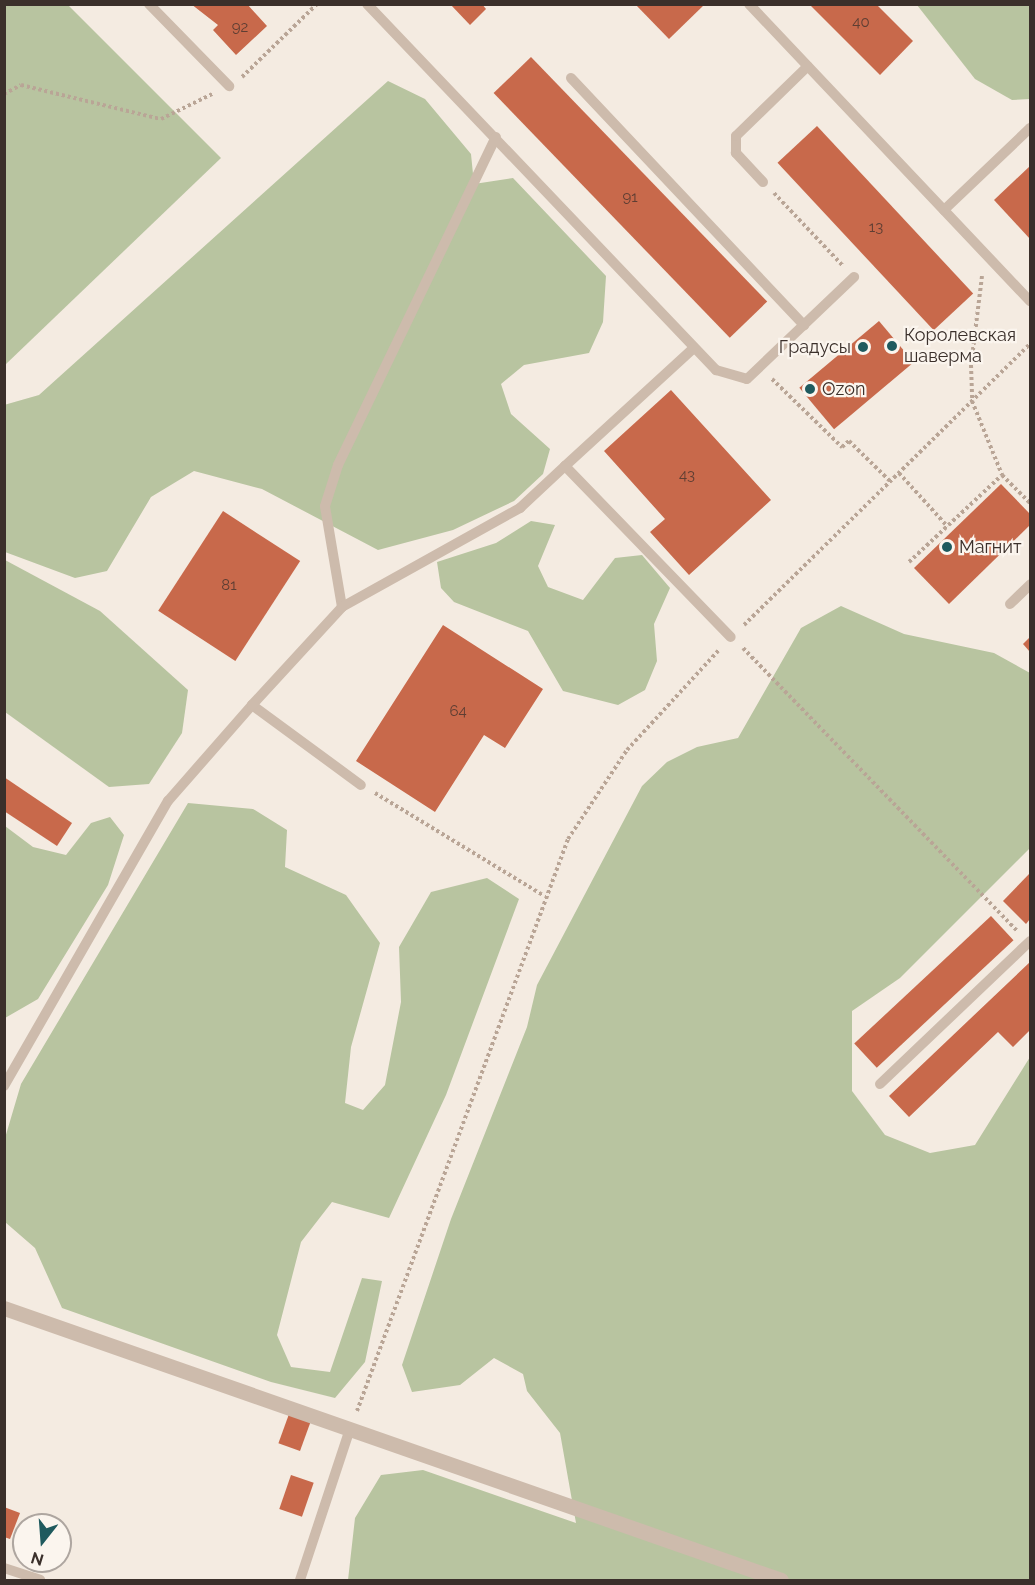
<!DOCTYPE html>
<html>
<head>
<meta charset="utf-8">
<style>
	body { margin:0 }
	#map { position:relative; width:1035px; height:1585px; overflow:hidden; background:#f4ebe1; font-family:Raleway,sans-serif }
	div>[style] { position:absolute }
	.green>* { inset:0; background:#b8c4a0 }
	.building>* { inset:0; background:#c8694b; transform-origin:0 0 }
	.path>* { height:4px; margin-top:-2px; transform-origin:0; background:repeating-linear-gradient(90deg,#b9a596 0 3px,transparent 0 6px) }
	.service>* { height:10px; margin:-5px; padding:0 5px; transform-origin:5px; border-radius:5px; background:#cdbbac }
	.minor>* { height:15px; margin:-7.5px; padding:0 7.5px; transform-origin:7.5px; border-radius:7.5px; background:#cdbbac }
	.dots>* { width:16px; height:16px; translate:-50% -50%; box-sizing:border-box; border:3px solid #fbf5ee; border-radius:50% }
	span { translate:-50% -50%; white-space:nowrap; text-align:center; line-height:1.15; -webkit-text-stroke:4.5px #fbf5ee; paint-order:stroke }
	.number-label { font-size:15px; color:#5e3e33 }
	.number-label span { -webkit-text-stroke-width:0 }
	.poi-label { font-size:18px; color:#3b302b }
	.left { translate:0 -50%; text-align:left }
	.right { translate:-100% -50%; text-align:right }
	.frame { position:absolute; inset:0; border:6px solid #3b302b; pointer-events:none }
	.north { position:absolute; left:12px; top:1513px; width:60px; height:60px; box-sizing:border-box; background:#fbf5ee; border:2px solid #aea6a0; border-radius:50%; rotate:197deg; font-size:16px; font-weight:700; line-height:24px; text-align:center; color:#3b302b }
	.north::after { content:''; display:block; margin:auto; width:21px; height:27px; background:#1f5a5e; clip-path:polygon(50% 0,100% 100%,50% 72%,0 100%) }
</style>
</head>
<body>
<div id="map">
	<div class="green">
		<div style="clip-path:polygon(4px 5px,68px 5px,221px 158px,5px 365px)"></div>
		<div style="clip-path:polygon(917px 5px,1030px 5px,1030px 99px,1012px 100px,975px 79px)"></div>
		<div style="clip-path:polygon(388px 81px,425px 99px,471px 154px,474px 184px,513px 178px,606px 276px,603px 322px,589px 353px,524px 365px,501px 384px,511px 414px,550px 449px,543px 474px,514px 501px,453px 530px,378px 550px,262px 489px,194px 471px,151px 497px,107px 571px,75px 578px,5px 552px,4px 405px,39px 395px)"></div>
		<div style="clip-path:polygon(531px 521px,555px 525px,538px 566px,548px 587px,583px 600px,615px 558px,642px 555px,670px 588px,654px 624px,657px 661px,645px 690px,618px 705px,563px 691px,528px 631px,454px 602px,441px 588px,437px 562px,496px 543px)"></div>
		<div style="clip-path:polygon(5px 560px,100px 611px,188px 690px,182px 733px,149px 784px,109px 787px,5px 712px)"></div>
		<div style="clip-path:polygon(841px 606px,904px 634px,994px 653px,1030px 673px,1030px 848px,900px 978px,852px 1011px,852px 1091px,885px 1135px,930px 1153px,975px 1145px,1030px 1057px,1030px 1580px,348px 1580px,355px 1518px,381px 1475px,423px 1470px,576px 1523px,560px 1433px,527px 1391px,523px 1374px,494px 1358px,460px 1385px,412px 1392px,402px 1365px,451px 1219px,527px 1027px,537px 985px,642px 786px,667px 762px,697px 747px,738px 738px,801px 628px)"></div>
		<div style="clip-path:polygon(188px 803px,253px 809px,287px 830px,285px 867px,346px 895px,380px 943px,351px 1047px,345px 1103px,363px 1110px,385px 1085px,401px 1002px,399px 947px,431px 892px,487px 878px,519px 899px,446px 1095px,389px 1218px,332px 1202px,301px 1242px,277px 1335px,291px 1367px,330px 1372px,362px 1278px,382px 1281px,365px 1362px,335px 1398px,271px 1382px,62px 1308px,35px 1248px,5px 1222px,5px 1138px,21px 1084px)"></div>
		<div style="clip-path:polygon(110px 817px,124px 835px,108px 885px,38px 999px,5px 1018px,5px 826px,33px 847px,66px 855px,91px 823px)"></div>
	</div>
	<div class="building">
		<div style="clip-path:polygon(191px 4px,247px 4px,267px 26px,236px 55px,213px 30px,218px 25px)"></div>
		<div style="clip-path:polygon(450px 4px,482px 4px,486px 9px,470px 25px)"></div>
		<div style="clip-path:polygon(635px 4px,705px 4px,669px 39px)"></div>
		<div style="clip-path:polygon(809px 4px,876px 4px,913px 41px,880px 75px)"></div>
		<div style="left:531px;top:57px;width:340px;height:52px;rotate:46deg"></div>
		<div style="left:817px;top:126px;width:229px;height:54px;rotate:47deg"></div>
		<div style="clip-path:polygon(1030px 166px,1030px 239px,994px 200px)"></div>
		<div style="left:879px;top:321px;width:54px;height:104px;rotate:50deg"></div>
		<div style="clip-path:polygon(671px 390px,771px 500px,689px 575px,650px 532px,665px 519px,604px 451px)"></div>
		<div style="clip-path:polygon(1001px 484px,1030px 514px,1030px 525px,949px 604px,914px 568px)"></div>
		<div style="left:223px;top:511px;width:92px;height:119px;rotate:33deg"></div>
		<div style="clip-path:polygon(443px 625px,543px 689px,505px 748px,484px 735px,435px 812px,356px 761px)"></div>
		<div style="clip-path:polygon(1030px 637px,1030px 652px,1023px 644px)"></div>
		<div style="clip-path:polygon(4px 777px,72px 823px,57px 846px,4px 811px)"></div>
		<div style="clip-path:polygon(1030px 873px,1030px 919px,1026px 924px,1003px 901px)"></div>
		<div style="left:991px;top:916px;width:33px;height:187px;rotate:47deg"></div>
		<div style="clip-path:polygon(1030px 962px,1030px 1030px,1013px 1047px,998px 1032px,909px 1117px,889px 1096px)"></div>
		<div style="left:289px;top:1414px;width:23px;height:31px;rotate:20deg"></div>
		<div style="left:291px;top:1475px;width:24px;height:36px;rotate:19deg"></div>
		<div style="clip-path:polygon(4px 1507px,20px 1513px,10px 1539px,4px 1537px)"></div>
	</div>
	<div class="path">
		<div style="left:242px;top:77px;width:105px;rotate:-44.2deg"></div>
		<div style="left:4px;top:94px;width:19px;rotate:-28deg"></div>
		<div style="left:21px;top:85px;width:144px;rotate:13.7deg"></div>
		<div style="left:161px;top:119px;width:57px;rotate:-26.1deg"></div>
		<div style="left:774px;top:193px;width:100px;rotate:46.6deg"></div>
		<div style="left:982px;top:276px;width:90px;rotate:97deg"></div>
		<div style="left:971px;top:365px;width:36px;rotate:88deg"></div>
		<div style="left:972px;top:401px;width:80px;rotate:67.9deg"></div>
		<div style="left:772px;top:379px;width:98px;rotate:44.2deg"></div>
		<div style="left:842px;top:447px;width:9px;rotate:-41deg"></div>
		<div style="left:849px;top:441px;width:57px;rotate:44.3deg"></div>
		<div style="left:899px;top:473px;width:72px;rotate:47.8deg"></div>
		<div style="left:909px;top:562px;width:127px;rotate:-43.1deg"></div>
		<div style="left:1002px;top:475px;width:40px;rotate:45deg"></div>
		<div style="left:744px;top:625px;width:401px;rotate:-44.5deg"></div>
		<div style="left:743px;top:648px;width:394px;rotate:45.9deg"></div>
		<div style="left:375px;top:793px;width:197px;rotate:31.3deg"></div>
		<div style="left:357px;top:1411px;width:610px;rotate:-69.75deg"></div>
		<div style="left:568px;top:839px;width:107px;rotate:-56.5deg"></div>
		<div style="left:627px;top:750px;width:137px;rotate:-47.4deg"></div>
	</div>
	<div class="service">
		<div style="left:149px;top:4px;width:115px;rotate:45.7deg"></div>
		<div style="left:367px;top:4px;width:506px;rotate:46.36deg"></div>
		<div style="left:716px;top:370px;width:32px;rotate:16deg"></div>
		<div style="left:747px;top:379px;width:148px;rotate:-43.6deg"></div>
		<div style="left:749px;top:4px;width:409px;rotate:46.6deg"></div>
		<div style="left:571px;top:78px;width:340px;rotate:46.7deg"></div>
		<div style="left:763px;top:182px;width:40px;rotate:-133deg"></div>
		<div style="left:736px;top:153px;width:17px;rotate:-90deg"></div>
		<div style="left:736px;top:136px;width:100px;rotate:-44.2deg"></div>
		<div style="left:944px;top:210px;width:119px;rotate:-43.6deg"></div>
		<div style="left:565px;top:466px;width:175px;rotate:-42.5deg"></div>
		<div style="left:1010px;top:604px;width:28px;rotate:-44deg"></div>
		<div style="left:342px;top:607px;width:102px;rotate:-99.6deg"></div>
		<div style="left:325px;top:506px;width:43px;rotate:-72.4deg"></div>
		<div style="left:338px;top:465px;width:364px;rotate:-64.3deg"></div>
		<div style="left:252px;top:705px;width:135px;rotate:36.3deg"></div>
		<div style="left:880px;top:1084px;width:207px;rotate:-43.6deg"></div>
		<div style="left:4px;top:1086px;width:329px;rotate:-60.1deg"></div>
		<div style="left:168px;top:801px;width:128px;rotate:-48.8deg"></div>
		<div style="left:252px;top:705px;width:133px;rotate:-47.4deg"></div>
		<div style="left:342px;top:607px;width:204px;rotate:-29.1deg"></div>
		<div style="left:520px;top:508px;width:62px;rotate:-43deg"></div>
		<div style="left:565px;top:466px;width:238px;rotate:45.9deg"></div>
		<div style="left:4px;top:1568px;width:38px;rotate:18deg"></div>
		<div style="left:300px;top:1580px;width:156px;rotate:-71.7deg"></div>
	</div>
	<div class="minor">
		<div style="left:4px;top:1308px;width:823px;rotate:19.29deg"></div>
	</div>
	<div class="dots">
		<div style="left:892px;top:346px;background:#1f5a5e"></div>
		<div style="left:863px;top:347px;background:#1f5a5e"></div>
		<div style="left:810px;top:389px;background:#1f5a5e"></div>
		<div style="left:947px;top:547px;background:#1f5a5e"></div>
	</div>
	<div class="number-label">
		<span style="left:861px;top:23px">40</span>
		<span style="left:240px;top:28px">92</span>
		<span style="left:630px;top:198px">91</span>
		<span style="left:876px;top:228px">13</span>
		<span style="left:687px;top:476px">43</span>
		<span style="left:229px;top:586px">81</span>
		<span style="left:458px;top:712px">64</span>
	</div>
	<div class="poi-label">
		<span class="left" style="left:904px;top:346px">Королевская<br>шаверма</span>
		<span class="right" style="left:851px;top:347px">Градусы</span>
		<span class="left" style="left:822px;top:389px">Ozon</span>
		<span class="left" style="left:959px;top:547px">Магнит</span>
	</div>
	<div class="frame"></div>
	<div class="north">N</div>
</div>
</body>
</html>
